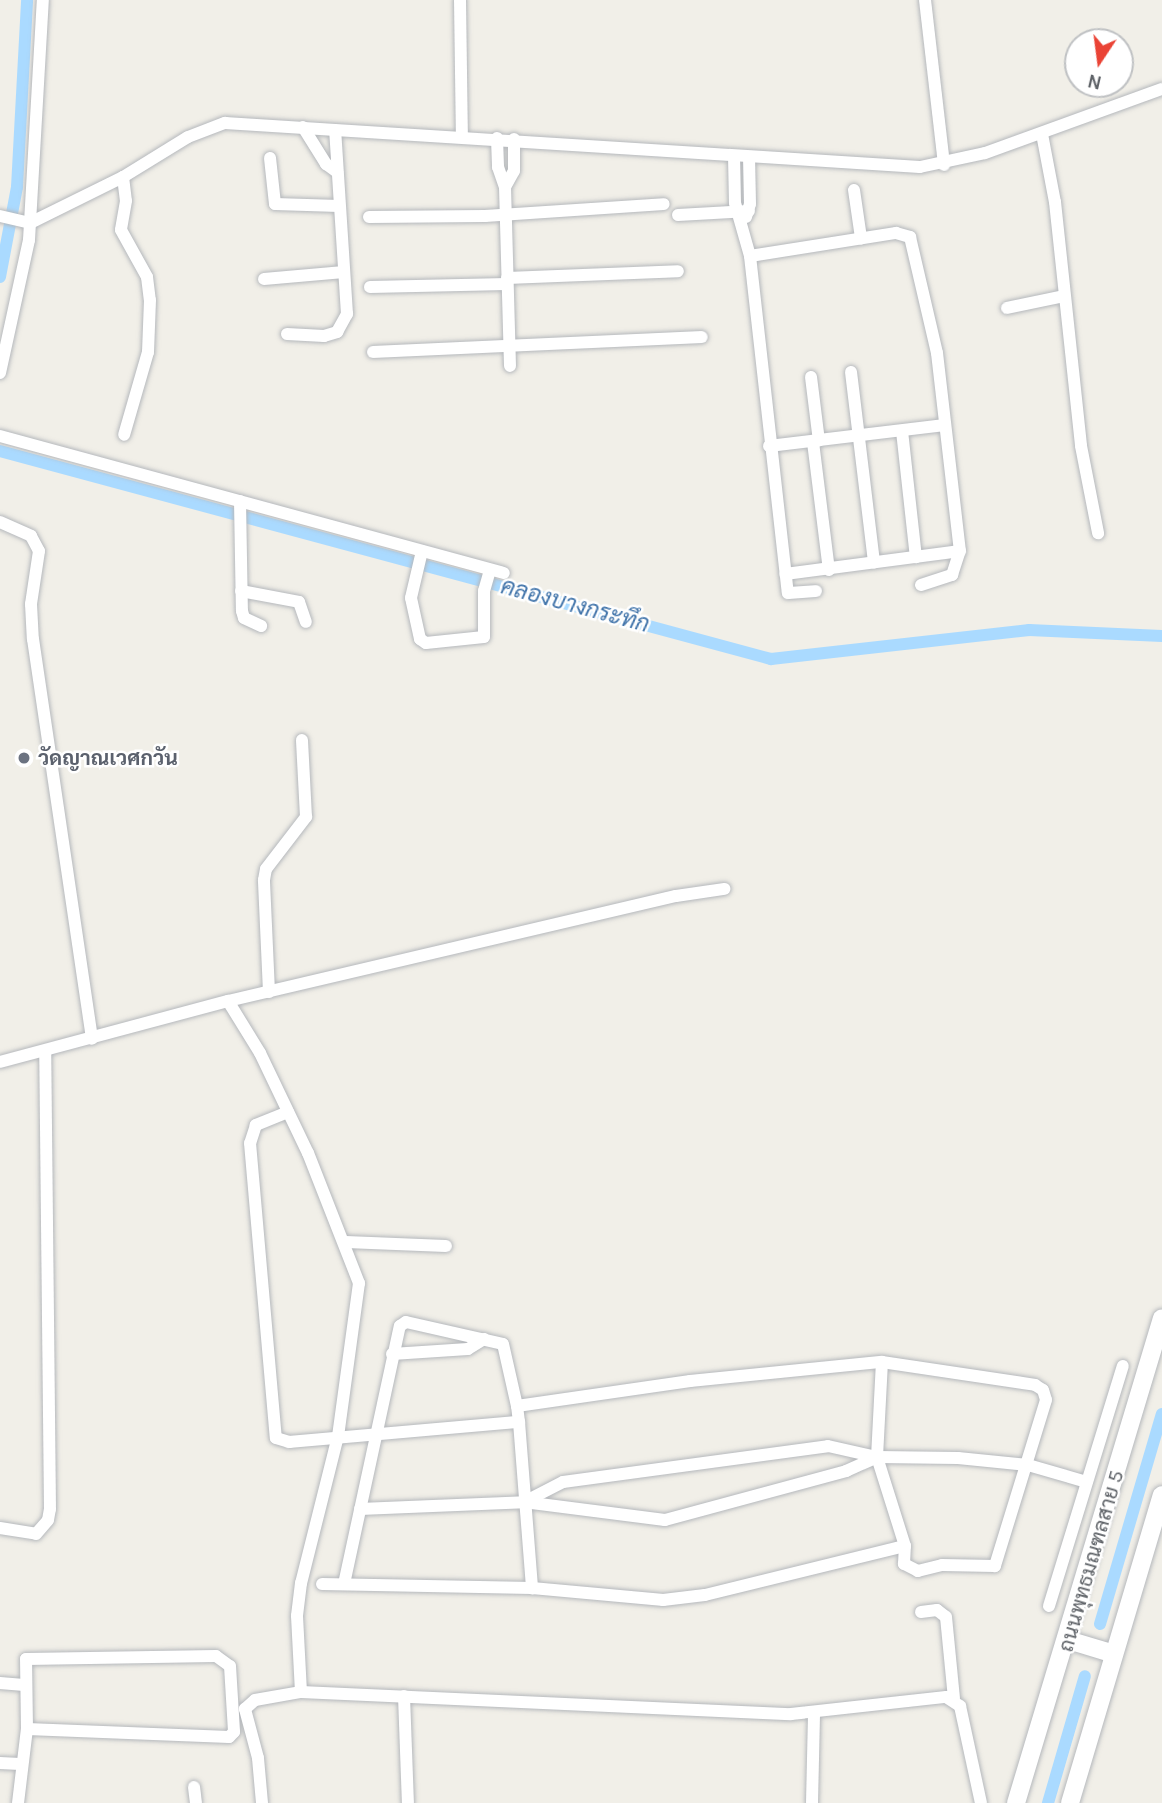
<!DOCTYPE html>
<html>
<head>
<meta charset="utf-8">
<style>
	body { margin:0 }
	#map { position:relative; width:1162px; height:1803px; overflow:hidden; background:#f1efe8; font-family:Karla,Sarabun,sans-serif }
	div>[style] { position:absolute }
	.canal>* { height:12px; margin:-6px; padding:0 6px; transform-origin:6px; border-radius:6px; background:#aadaff }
	.roads { filter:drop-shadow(0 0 2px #b5b8bc) drop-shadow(0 0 2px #b5b8bc) }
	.street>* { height:12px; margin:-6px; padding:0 6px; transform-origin:6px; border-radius:6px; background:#fff }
	.secondary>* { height:18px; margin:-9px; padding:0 9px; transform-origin:9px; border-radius:9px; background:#fff }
	.dots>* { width:19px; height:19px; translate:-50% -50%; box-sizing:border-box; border:4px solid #fff; border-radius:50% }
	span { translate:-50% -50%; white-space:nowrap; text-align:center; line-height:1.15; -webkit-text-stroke:5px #fff; paint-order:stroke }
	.worship-label { font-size:21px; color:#5b616d; font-weight:700 }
	.left { translate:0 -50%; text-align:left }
	.street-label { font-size:21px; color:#5f6368 }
	.water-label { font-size:23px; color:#4174aa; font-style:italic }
	.north { position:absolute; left:1064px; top:28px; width:70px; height:70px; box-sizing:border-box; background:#fff; border:2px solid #bfc1c3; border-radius:50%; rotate:193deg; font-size:19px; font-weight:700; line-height:28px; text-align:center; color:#5f6368 }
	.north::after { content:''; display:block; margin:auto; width:24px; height:32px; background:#ea4335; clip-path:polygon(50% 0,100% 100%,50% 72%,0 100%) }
</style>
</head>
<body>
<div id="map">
	<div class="canal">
		<div style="left:0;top:277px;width:92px;rotate:-79.3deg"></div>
		<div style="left:17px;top:187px;width:187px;rotate:-86.9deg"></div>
		<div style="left:0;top:451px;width:799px;rotate:15.1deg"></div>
		<div style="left:771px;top:659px;width:260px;rotate:-6.4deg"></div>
		<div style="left:1029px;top:630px;width:133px;rotate:2.6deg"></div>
		<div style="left:1100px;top:1624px;width:219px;rotate:-73.6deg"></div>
		<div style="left:1048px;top:1803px;width:132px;rotate:-73.8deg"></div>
	</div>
	<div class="roads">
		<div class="street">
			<div style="left:460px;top:0;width:136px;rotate:89.2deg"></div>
			<div style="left:925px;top:0;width:166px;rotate:83.4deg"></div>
			<div style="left:303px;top:127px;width:44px;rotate:58.1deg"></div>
			<div style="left:326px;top:164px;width:14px;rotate:36deg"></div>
			<div style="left:1042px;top:134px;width:69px;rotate:79.2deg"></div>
			<div style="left:1055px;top:202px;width:245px;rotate:83.9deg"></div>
			<div style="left:1081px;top:446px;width:89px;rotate:78.9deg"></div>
			<div style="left:497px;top:138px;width:29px;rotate:88deg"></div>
			<div style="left:498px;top:167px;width:21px;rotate:71deg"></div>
			<div style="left:505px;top:187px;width:179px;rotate:88.4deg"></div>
			<div style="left:734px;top:156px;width:47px;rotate:88.8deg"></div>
			<div style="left:735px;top:203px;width:55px;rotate:74.2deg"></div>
			<div style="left:750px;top:256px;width:339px;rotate:83.6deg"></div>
			<div style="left:788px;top:593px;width:28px;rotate:-4deg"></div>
			<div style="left:270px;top:158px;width:46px;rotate:83.8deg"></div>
			<div style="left:275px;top:204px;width:64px;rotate:1.8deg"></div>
			<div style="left:123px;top:177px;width:24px;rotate:83deg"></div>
			<div style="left:126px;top:201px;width:29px;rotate:100deg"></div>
			<div style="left:121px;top:230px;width:54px;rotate:61deg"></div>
			<div style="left:147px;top:277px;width:23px;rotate:83deg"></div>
			<div style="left:150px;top:300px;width:52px;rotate:92.2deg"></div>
			<div style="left:148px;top:352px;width:86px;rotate:106.1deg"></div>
			<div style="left:505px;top:187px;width:18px;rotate:-61deg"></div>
			<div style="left:514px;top:171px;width:32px;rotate:-90deg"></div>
			<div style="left:854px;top:190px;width:49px;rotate:81.7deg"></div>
			<div style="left:678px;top:215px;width:71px;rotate:-3.2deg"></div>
			<div style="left:0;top:216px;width:31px;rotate:13deg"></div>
			<div style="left:30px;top:223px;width:104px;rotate:-26.3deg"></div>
			<div style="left:123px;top:177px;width:76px;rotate:-31.6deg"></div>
			<div style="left:188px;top:137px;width:40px;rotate:-21deg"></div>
			<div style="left:225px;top:123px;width:696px;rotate:3.62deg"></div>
			<div style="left:920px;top:167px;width:66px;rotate:-12.2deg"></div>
			<div style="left:985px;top:153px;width:188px;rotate:-19.9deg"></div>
			<div style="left:369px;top:217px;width:116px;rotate:-0.5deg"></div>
			<div style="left:485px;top:216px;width:179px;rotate:-3.8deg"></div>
			<div style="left:746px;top:217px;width:14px;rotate:-73deg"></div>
			<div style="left:750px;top:204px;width:47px;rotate:-91.2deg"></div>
			<div style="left:750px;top:256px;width:148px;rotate:-9deg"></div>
			<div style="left:896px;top:233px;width:15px;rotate:16deg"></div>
			<div style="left:910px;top:237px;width:119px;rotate:76.9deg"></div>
			<div style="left:937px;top:353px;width:199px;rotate:83.4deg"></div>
			<div style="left:960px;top:551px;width:176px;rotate:172.5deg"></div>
			<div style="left:507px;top:278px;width:171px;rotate:-2.3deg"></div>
			<div style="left:264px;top:279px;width:80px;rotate:-5deg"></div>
			<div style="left:370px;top:287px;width:137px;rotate:-1.3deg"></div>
			<div style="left:1007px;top:308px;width:58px;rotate:-11.9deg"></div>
			<div style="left:287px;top:334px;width:37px;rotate:3deg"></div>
			<div style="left:324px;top:336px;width:14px;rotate:-17deg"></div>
			<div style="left:337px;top:332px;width:21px;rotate:-61deg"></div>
			<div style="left:347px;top:314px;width:184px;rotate:-93.7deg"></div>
			<div style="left:373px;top:352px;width:329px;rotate:-2.6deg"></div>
			<div style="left:851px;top:372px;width:192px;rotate:83.1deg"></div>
			<div style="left:0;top:373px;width:136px;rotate:-77.7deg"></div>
			<div style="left:29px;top:240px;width:240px;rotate:-86.7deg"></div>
			<div style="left:811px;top:377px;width:64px;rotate:82.9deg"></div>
			<div style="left:902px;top:431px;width:127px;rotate:83.7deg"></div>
			<div style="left:0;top:436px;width:522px;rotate:15.21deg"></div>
			<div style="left:813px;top:442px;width:129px;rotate:82.9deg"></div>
			<div style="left:769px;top:446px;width:177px;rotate:-6.8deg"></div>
			<div style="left:240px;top:501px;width:110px;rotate:89deg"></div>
			<div style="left:242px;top:611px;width:7px;rotate:74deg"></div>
			<div style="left:244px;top:618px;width:19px;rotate:25deg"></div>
			<div style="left:0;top:522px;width:34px;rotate:24deg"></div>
			<div style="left:31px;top:536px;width:17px;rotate:62deg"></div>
			<div style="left:39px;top:551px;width:54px;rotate:98.6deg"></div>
			<div style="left:31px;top:604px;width:35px;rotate:87deg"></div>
			<div style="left:33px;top:639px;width:404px;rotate:81.6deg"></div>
			<div style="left:422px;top:551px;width:48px;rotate:103.2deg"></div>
			<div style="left:411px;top:598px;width:42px;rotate:77.6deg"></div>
			<div style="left:420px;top:639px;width:7px;rotate:34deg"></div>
			<div style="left:426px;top:643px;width:58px;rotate:-5.9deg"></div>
			<div style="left:484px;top:637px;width:46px;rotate:-90deg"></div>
			<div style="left:484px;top:591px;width:22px;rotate:-74deg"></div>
			<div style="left:921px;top:585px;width:33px;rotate:-18deg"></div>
			<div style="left:952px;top:575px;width:25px;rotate:-72deg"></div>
			<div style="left:241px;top:591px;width:59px;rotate:10.7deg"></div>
			<div style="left:299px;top:602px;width:21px;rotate:71deg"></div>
			<div style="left:269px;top:992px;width:112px;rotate:-92.6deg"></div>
			<div style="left:264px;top:880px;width:11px;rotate:-80deg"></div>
			<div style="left:266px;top:869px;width:66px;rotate:-52.4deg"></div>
			<div style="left:306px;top:817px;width:77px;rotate:-93deg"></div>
			<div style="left:228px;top:1001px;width:61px;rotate:58.4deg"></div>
			<div style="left:260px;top:1053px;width:111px;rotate:64.4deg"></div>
			<div style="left:308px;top:1153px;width:140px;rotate:68.6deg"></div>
			<div style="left:359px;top:1283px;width:154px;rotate:97.8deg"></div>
			<div style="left:338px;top:1436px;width:152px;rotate:104.1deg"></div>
			<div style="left:301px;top:1583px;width:33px;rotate:97deg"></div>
			<div style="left:297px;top:1616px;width:76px;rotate:87deg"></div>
			<div style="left:0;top:1062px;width:236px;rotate:-15deg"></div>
			<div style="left:228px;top:1001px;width:460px;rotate:-13.2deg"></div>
			<div style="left:676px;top:896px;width:49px;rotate:-8.3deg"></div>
			<div style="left:288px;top:1112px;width:35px;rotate:158deg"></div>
			<div style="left:256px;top:1125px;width:19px;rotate:108deg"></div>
			<div style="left:250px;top:1143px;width:296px;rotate:85deg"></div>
			<div style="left:276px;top:1438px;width:14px;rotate:17deg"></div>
			<div style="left:289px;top:1442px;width:231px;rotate:-5deg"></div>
			<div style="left:519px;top:1422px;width:167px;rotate:85.5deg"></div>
			<div style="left:346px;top:1242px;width:100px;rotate:2.3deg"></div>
			<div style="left:392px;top:1354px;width:76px;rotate:-3.8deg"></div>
			<div style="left:468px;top:1349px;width:19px;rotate:-32deg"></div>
			<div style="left:519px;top:1422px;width:16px;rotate:-97deg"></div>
			<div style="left:517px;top:1406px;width:175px;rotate:-8.2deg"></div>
			<div style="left:690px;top:1381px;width:193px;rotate:-5.7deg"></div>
			<div style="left:882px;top:1362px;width:155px;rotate:8.5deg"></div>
			<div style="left:1035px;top:1385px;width:9px;rotate:32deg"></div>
			<div style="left:1043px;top:1390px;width:10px;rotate:73deg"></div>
			<div style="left:1046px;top:1400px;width:174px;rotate:107.1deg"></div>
			<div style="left:995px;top:1566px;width:53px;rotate:-178.9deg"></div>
			<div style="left:942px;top:1565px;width:25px;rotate:166deg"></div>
			<div style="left:918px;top:1571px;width:16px;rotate:-153deg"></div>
			<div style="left:904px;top:1564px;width:18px;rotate:-87deg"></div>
			<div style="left:905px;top:1546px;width:93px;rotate:-107.5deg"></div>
			<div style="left:877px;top:1457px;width:95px;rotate:-87deg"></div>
			<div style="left:524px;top:1502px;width:44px;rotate:-27.1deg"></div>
			<div style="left:563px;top:1482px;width:267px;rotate:-7.7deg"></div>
			<div style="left:828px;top:1446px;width:50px;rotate:12.7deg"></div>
			<div style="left:877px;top:1457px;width:81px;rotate:0.7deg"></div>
			<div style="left:958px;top:1458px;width:70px;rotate:5.7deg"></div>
			<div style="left:1028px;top:1465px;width:61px;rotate:16.1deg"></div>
			<div style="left:360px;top:1509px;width:164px;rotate:-2.4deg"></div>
			<div style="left:524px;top:1502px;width:142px;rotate:7.3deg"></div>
			<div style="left:665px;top:1520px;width:188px;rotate:-15.1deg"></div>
			<div style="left:846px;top:1471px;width:34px;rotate:-24deg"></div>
			<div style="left:0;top:1528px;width:36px;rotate:9deg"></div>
			<div style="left:36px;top:1534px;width:18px;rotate:-49deg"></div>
			<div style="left:48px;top:1520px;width:11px;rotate:-80deg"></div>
			<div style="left:50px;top:1509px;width:457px;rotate:-90.6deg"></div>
			<div style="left:322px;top:1584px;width:210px;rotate:1.1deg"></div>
			<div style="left:532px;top:1588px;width:132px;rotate:5.2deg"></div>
			<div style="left:663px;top:1600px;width:42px;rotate:-6.8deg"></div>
			<div style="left:705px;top:1595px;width:206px;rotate:-13.8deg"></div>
			<div style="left:344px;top:1584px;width:264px;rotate:-77.8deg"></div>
			<div style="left:400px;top:1326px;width:7px;rotate:-34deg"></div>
			<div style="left:406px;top:1322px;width:99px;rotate:12.8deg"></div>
			<div style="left:503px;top:1344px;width:64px;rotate:77.3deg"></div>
			<div style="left:1049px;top:1606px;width:251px;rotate:-72.9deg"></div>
			<div style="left:921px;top:1612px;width:16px;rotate:-7deg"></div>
			<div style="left:937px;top:1610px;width:11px;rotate:38deg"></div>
			<div style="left:946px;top:1617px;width:82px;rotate:84.4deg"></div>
			<div style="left:0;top:1683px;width:24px;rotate:5deg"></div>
			<div style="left:404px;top:1696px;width:107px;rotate:87.9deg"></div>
			<div style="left:0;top:1763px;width:20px;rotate:3deg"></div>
			<div style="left:194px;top:1787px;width:16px;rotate:83deg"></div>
			<div style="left:18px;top:1803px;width:75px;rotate:-83.1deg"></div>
			<div style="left:27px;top:1729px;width:70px;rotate:-90.8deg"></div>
			<div style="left:26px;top:1659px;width:190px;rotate:-0.9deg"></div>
			<div style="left:216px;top:1656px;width:17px;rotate:36deg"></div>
			<div style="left:230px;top:1666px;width:66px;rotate:86.5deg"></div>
			<div style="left:234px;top:1732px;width:7px;rotate:135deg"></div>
			<div style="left:229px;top:1737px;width:202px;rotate:-177.7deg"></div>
			<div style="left:262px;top:1803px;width:45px;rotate:-95.1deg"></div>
			<div style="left:258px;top:1758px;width:51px;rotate:-104.9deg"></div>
			<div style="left:245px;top:1709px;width:13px;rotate:-42deg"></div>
			<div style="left:255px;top:1700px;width:47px;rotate:-9.9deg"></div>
			<div style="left:301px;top:1692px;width:490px;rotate:2.6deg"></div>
			<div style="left:791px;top:1714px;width:156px;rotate:-6.3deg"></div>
			<div style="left:946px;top:1697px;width:17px;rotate:33deg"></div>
			<div style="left:960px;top:1706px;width:99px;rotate:77.8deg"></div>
			<div style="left:812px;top:1803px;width:91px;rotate:-88.7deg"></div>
		</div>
		<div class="secondary">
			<div style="left:1068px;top:1640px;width:48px;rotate:16.9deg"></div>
			<div style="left:1016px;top:1803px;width:506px;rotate:-73.25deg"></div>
			<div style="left:1070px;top:1803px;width:321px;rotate:-73.4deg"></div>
		</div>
	</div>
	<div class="dots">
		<div style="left:24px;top:758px;background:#6b7280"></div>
	</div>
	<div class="worship-label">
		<span class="left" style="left:38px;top:758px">วัดญาณเวศกวัน</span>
	</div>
	<div class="street-label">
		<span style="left:1091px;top:1561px;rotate:-74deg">ถนนพุทธมณฑลสาย 5</span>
	</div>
	<div class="water-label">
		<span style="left:575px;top:606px;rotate:15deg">คลองบางกระทึก</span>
	</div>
	<div class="north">N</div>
</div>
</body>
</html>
